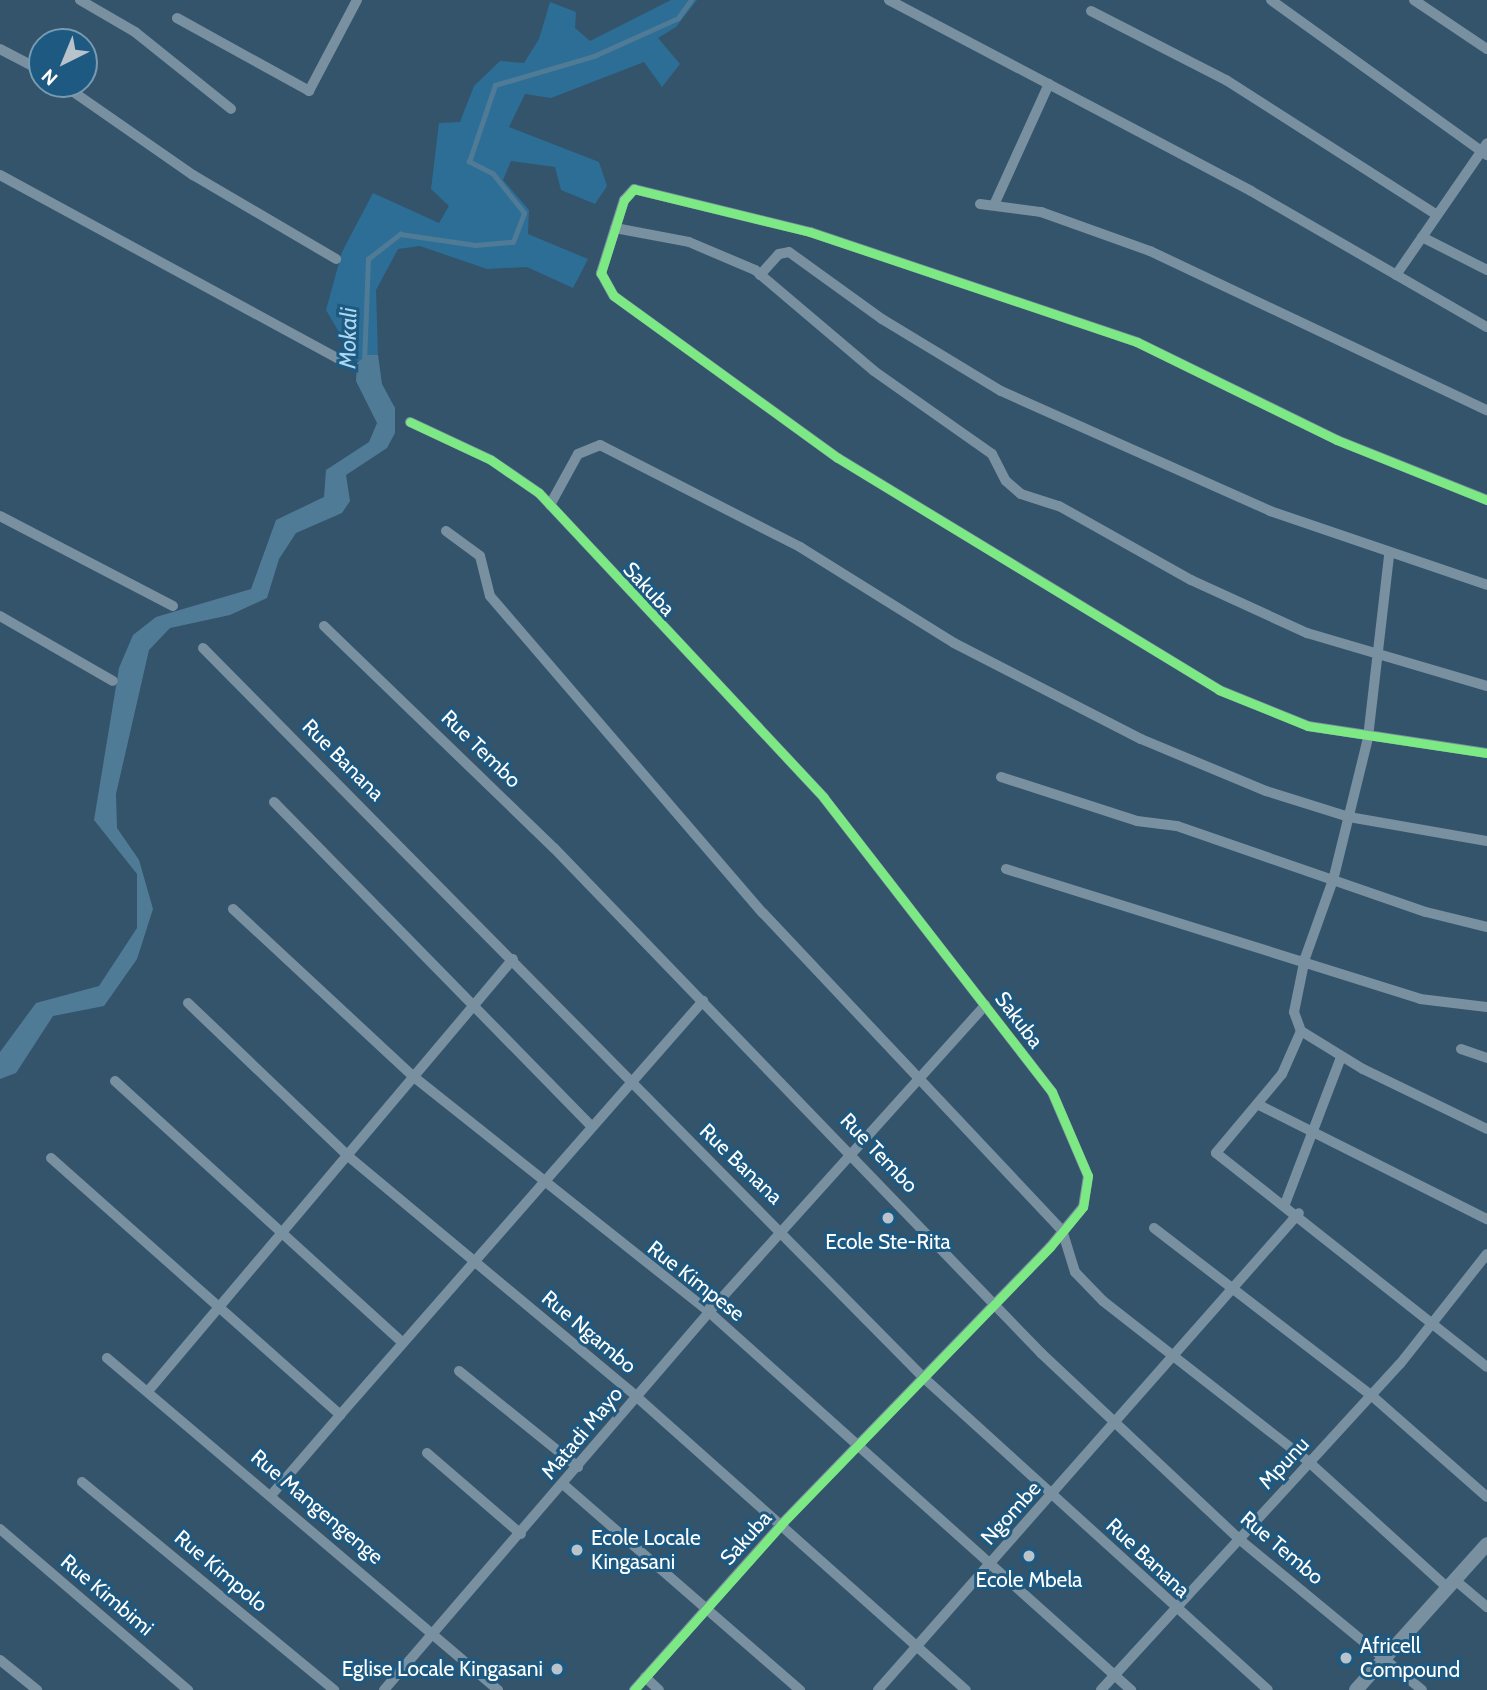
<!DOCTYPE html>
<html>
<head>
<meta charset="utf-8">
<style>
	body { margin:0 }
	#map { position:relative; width:1487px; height:1690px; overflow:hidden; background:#33546a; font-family:Cabin,sans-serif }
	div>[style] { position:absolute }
	.green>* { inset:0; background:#2d6e96 }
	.water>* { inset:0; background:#507b97 }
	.stream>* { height:4.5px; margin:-2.25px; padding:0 2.25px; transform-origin:2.25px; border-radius:2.25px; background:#507b97 }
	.minor>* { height:10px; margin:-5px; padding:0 5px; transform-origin:5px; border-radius:5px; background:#7990a0 }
	.tertiary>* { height:14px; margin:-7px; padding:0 7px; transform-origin:7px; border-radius:7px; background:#7990a0 }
	.cycleway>* { height:9px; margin:-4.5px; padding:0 4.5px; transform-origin:4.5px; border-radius:4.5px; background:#7ce984 }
	.dots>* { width:19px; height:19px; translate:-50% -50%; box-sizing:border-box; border:4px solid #1d5980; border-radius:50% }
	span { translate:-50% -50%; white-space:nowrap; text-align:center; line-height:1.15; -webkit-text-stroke:6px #1d5980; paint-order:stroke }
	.street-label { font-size:21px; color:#fff }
	.poi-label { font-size:21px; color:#fff }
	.left { translate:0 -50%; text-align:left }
	.right { translate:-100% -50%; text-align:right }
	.water-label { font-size:23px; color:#acd7f1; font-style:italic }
	.north { position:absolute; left:28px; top:28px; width:70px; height:70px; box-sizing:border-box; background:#1d5980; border:2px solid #779bb3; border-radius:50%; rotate:223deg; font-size:19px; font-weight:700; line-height:28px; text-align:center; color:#fff }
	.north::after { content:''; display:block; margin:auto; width:24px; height:32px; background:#b8c3cb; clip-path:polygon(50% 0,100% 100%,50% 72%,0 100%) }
</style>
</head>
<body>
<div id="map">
	<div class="green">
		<div style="clip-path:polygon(671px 0,697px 0,676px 27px,658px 38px,680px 64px,662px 87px,644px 62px,551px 98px,525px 94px,509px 127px,599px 162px,607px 186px,595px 204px,561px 190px,555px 167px,511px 161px,503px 180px,529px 210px,528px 234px,588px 259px,573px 288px,527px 267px,487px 269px,420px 246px,398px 249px,376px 290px,378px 355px,357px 363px,326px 310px,342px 252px,373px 193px,439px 223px,449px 206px,431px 189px,439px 123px,460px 122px,474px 86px,500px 61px,524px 63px,539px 39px,550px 2px,576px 12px,575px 28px,590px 41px)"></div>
	</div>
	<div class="water">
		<div style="clip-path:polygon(367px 355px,378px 355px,382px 384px,395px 408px,395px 433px,387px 448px,346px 475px,350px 501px,342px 513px,296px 533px,279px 559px,267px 598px,230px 615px,170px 628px,149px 650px,116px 794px,117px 828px,139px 860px,153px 909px,137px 959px,104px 1006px,53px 1016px,16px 1073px,0 1079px,0 1052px,36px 1003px,99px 986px,137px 928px,137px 874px,94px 820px,119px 668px,133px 635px,156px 617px,251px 589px,276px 520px,324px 497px,326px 470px,369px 442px,377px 423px,356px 381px,357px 363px)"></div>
	</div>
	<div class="stream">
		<div style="left:364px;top:363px;width:104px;rotate:-87.8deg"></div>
		<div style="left:368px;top:259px;width:41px;rotate:-38deg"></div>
		<div style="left:400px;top:234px;width:76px;rotate:8.3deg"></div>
		<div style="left:475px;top:245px;width:38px;rotate:-5deg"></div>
		<div style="left:513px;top:242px;width:31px;rotate:-69deg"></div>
		<div style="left:524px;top:213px;width:50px;rotate:-128.5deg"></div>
		<div style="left:493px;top:174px;width:27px;rotate:-153deg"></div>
		<div style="left:469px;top:162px;width:81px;rotate:-71.3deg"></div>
		<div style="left:495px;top:85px;width:103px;rotate:-16.3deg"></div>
		<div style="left:594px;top:56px;width:92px;rotate:-24.3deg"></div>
		<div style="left:678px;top:18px;width:22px;rotate:-54deg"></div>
	</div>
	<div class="minor">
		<div style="left:80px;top:0;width:64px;rotate:30.2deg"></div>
		<div style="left:135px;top:32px;width:123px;rotate:38.7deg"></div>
		<div style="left:889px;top:0;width:409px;rotate:27.8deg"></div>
		<div style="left:1251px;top:191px;width:272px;rotate:30deg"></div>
		<div style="left:1271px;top:0;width:266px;rotate:35.7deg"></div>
		<div style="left:1414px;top:0;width:88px;rotate:33.9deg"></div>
		<div style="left:1091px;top:11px;width:152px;rotate:27.1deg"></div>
		<div style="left:1226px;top:80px;width:250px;rotate:32.6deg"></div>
		<div style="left:177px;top:18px;width:151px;rotate:28.9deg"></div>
		<div style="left:309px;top:91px;width:103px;rotate:-62.2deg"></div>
		<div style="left:0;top:49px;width:47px;rotate:27.6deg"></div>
		<div style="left:62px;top:84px;width:160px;rotate:34.8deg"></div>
		<div style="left:193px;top:175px;width:166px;rotate:30.4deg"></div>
		<div style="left:0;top:175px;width:389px;rotate:28.5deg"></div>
		<div style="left:980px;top:204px;width:62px;rotate:7.5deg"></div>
		<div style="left:1041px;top:212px;width:116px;rotate:19.7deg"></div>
		<div style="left:1150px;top:251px;width:373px;rotate:25.3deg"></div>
		<div style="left:994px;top:205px;width:133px;rotate:-65.6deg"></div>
		<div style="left:615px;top:228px;width:75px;rotate:10.7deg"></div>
		<div style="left:689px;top:242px;width:72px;rotate:23deg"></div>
		<div style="left:755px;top:270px;width:156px;rotate:40.3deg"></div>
		<div style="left:874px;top:371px;width:144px;rotate:35.1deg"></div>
		<div style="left:992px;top:454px;width:30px;rotate:63deg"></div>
		<div style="left:1006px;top:481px;width:20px;rotate:41deg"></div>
		<div style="left:1021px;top:494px;width:40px;rotate:18deg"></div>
		<div style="left:1059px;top:506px;width:151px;rotate:29.3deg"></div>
		<div style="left:1191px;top:580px;width:128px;rotate:24.6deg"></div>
		<div style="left:1307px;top:633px;width:188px;rotate:16.4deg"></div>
		<div style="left:1422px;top:237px;width:73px;rotate:26.9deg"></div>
		<div style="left:760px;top:275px;width:28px;rotate:-48deg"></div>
		<div style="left:779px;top:254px;width:10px;rotate:-11deg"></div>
		<div style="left:789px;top:252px;width:115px;rotate:35.8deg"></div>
		<div style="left:882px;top:319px;width:139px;rotate:31.2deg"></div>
		<div style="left:1001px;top:391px;width:295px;rotate:24deg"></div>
		<div style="left:1270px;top:511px;width:229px;rotate:18.8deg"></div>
		<div style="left:1396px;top:275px;width:160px;rotate:-55.4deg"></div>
		<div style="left:410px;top:422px;width:89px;rotate:25.1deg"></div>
		<div style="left:491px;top:460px;width:58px;rotate:34.5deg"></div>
		<div style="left:539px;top:493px;width:417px;rotate:46.9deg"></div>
		<div style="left:824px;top:798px;width:372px;rotate:52.2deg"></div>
		<div style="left:1052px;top:1092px;width:91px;rotate:66.8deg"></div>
		<div style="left:1088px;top:1176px;width:31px;rotate:99deg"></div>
		<div style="left:1083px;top:1207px;width:52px;rotate:129.5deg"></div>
		<div style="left:1050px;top:1247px;width:387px;rotate:134.1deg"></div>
		<div style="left:781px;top:1525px;width:221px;rotate:131.7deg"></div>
		<div style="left:1487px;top:500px;width:162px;rotate:-158.2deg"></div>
		<div style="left:1337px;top:440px;width:223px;rotate:-153.9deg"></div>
		<div style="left:1137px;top:342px;width:345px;rotate:-161.4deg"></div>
		<div style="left:810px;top:232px;width:181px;rotate:-166.3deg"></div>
		<div style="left:634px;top:189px;width:15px;rotate:132deg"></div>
		<div style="left:624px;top:200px;width:77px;rotate:107.5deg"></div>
		<div style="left:601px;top:273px;width:26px;rotate:61deg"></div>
		<div style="left:614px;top:296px;width:276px;rotate:35.9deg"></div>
		<div style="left:838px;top:458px;width:446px;rotate:31.3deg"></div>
		<div style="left:1219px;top:690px;width:96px;rotate:22deg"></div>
		<div style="left:1308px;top:726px;width:181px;rotate:8.6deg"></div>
		<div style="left:550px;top:505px;width:58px;rotate:-61.2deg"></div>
		<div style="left:578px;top:454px;width:24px;rotate:-22deg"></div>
		<div style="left:600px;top:445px;width:225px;rotate:27deg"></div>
		<div style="left:800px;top:547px;width:181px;rotate:31.9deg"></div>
		<div style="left:954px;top:643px;width:210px;rotate:27.2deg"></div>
		<div style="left:1141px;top:739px;width:135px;rotate:22.6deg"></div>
		<div style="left:1266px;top:791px;width:87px;rotate:17.4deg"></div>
		<div style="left:1349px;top:817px;width:140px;rotate:9.9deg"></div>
		<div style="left:0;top:516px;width:195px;rotate:27.5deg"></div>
		<div style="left:446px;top:531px;width:42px;rotate:36.3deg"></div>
		<div style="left:480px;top:556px;width:41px;rotate:76deg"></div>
		<div style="left:490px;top:596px;width:418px;rotate:49.3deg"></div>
		<div style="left:763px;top:913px;width:436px;rotate:46.7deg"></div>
		<div style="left:1062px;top:1230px;width:44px;rotate:72.8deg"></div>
		<div style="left:1075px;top:1272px;width:40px;rotate:46deg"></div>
		<div style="left:1103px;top:1301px;width:263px;rotate:38deg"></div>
		<div style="left:1310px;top:1463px;width:186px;rotate:42.2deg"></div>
		<div style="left:1389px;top:556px;width:183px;rotate:96.6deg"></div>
		<div style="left:1368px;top:738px;width:146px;rotate:103.8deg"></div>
		<div style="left:1333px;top:880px;width:83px;rotate:109.7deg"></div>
		<div style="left:1305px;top:958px;width:55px;rotate:101.5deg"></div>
		<div style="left:1294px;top:1012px;width:20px;rotate:70deg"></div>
		<div style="left:1301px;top:1031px;width:47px;rotate:113.8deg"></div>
		<div style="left:1282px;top:1074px;width:103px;rotate:129.9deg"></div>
		<div style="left:1216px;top:1153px;width:345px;rotate:38.3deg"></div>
		<div style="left:0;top:616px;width:130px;rotate:29.9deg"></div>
		<div style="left:324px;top:626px;width:320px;rotate:44deg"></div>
		<div style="left:554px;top:848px;width:702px;rotate:46.04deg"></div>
		<div style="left:1041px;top:1353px;width:272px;rotate:43.2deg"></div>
		<div style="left:1239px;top:1539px;width:237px;rotate:39.5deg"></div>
		<div style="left:203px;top:648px;width:1026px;rotate:45.36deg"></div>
		<div style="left:924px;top:1378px;width:464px;rotate:42.2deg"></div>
		<div style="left:1001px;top:777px;width:143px;rotate:17.9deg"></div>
		<div style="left:1137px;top:821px;width:40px;rotate:7.1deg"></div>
		<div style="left:1177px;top:826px;width:263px;rotate:19.1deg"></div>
		<div style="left:1426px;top:912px;width:63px;rotate:13.8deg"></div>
		<div style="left:274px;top:802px;width:452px;rotate:45.6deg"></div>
		<div style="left:1006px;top:869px;width:434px;rotate:17.4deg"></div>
		<div style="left:1420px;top:999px;width:67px;rotate:6.8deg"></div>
		<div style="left:233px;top:909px;width:247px;rotate:42.9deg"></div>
		<div style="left:414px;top:1077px;width:377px;rotate:38.5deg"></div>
		<div style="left:709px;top:1312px;width:567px;rotate:41.85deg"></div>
		<div style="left:188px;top:1003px;width:221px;rotate:43.7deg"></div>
		<div style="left:348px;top:1156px;width:378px;rotate:39.8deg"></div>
		<div style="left:638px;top:1398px;width:439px;rotate:41.7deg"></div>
		<div style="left:1301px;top:1031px;width:73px;rotate:31.5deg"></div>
		<div style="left:1363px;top:1069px;width:138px;rotate:25.8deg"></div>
		<div style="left:1461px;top:1049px;width:28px;rotate:19deg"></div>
		<div style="left:115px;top:1081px;width:389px;rotate:42.3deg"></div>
		<div style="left:1259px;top:1105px;width:255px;rotate:26.6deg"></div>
		<div style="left:51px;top:1158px;width:387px;rotate:41.6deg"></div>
		<div style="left:340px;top:1415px;width:551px;rotate:-48.76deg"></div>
		<div style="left:1285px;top:1204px;width:157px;rotate:-69.1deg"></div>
		<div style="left:1154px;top:1228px;width:274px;rotate:37.6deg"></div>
		<div style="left:1371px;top:1395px;width:154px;rotate:41.3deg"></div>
		<div style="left:107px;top:1358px;width:513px;rotate:40.33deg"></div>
		<div style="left:459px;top:1371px;width:153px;rotate:38.9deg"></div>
		<div style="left:149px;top:1390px;width:564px;rotate:-49.82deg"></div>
		<div style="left:427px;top:1453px;width:124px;rotate:40.8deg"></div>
		<div style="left:82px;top:1482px;width:327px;rotate:39.5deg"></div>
		<div style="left:564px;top:1485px;width:313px;rotate:41deg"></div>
		<div style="left:273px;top:1493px;width:103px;rotate:-49.3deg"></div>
		<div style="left:0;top:1529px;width:248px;rotate:40.6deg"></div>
		<div style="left:1455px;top:1580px;width:42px;rotate:40.2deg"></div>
		<div style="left:0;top:1660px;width:48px;rotate:39deg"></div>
		<div style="left:645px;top:1677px;width:19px;rotate:43deg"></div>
		<div style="left:384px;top:1690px;width:499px;rotate:-49.3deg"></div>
		<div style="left:709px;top:1312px;width:413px;rotate:-48deg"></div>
		<div style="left:878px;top:1690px;width:636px;rotate:-48.57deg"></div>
		<div style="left:1101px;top:1690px;width:442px;rotate:-47.5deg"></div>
		<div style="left:1400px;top:1364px;width:140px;rotate:-51.7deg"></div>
	</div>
	<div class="tertiary">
		<div style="left:1356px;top:1690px;width:196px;rotate:-48.1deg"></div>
	</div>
	<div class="cycleway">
		<div style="left:410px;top:422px;width:89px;rotate:25.1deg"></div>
		<div style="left:491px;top:460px;width:58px;rotate:34.5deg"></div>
		<div style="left:539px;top:493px;width:417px;rotate:46.9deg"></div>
		<div style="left:824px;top:798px;width:372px;rotate:52.2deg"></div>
		<div style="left:1052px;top:1092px;width:91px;rotate:66.8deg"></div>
		<div style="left:1088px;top:1176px;width:31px;rotate:99deg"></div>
		<div style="left:1083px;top:1207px;width:52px;rotate:129.5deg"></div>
		<div style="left:1050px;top:1247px;width:387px;rotate:134.1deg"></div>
		<div style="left:781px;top:1525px;width:221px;rotate:131.7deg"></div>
		<div style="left:1487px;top:500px;width:162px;rotate:-158.2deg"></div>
		<div style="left:1337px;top:440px;width:223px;rotate:-153.9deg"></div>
		<div style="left:1137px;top:342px;width:345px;rotate:-161.4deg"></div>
		<div style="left:810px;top:232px;width:181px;rotate:-166.3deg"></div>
		<div style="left:634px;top:189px;width:15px;rotate:132deg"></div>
		<div style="left:624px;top:200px;width:77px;rotate:107.5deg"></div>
		<div style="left:601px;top:273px;width:26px;rotate:61deg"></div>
		<div style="left:614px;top:296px;width:276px;rotate:35.9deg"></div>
		<div style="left:838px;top:458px;width:446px;rotate:31.3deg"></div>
		<div style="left:1219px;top:690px;width:96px;rotate:22deg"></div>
		<div style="left:1308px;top:726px;width:181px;rotate:8.6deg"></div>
	</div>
	<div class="dots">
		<div style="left:888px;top:1218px;background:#b8c3cb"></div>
		<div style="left:577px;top:1550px;background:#b8c3cb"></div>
		<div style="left:1029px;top:1556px;background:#b8c3cb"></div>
		<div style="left:1346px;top:1658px;background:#b8c3cb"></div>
		<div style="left:557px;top:1669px;background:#b8c3cb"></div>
	</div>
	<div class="street-label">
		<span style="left:649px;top:589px;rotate:47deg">Sakuba</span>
		<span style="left:481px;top:749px;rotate:44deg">Rue Tembo</span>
		<span style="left:343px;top:760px;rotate:45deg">Rue Banana</span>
		<span style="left:1019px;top:1020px;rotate:53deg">Sakuba</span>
		<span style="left:879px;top:1153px;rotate:46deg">Rue Tembo</span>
		<span style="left:741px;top:1164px;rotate:44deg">Rue Banana</span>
		<span style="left:696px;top:1281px;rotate:38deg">Rue Kimpese</span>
		<span style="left:589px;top:1332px;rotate:40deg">Rue Ngambo</span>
		<span style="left:582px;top:1433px;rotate:-50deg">Matadi Mayo</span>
		<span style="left:1284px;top:1463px;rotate:-47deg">Mpunu</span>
		<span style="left:317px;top:1507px;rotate:40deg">Rue Mangengenge</span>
		<span style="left:1011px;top:1513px;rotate:-48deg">Ngombe</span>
		<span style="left:746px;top:1538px;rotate:-48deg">Sakuba</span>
		<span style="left:1282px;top:1548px;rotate:40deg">Rue Tembo</span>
		<span style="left:1148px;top:1558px;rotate:43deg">Rue Banana</span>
		<span style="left:221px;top:1571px;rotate:40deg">Rue Kimpolo</span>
		<span style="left:107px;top:1595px;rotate:40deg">Rue Kimbimi</span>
	</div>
	<div class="poi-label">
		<span style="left:888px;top:1242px">Ecole Ste-Rita</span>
		<span class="left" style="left:591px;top:1550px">Ecole Locale<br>Kingasani</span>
		<span style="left:1029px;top:1580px">Ecole Mbela</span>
		<span class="left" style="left:1360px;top:1658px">Africell<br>Compound</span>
		<span class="right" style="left:543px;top:1669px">Eglise Locale Kingasani</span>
	</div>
	<div class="water-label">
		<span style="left:348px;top:338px;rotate:-89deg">Mokali</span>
	</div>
	<div class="north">N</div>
</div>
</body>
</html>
